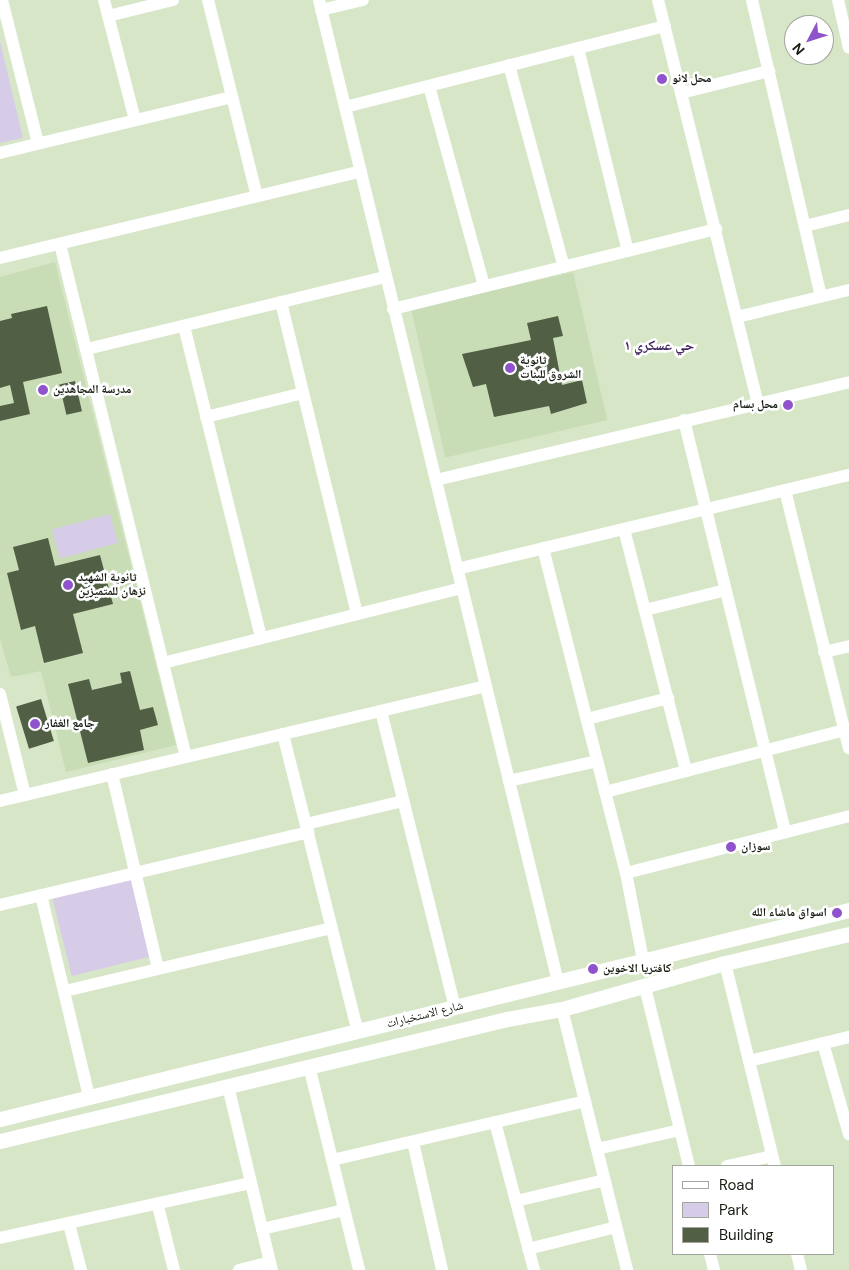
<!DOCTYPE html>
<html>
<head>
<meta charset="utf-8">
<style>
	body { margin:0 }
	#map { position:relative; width:849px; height:1270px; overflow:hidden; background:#d6e6c7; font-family:"DM Sans","Noto Naskh Arabic",sans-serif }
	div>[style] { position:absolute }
	.built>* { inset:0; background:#c8dcb6; transform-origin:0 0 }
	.green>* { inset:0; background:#d7cce7; transform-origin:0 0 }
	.building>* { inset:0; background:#515f45; transform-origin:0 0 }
	.minor>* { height:12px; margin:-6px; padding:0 6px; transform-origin:6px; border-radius:6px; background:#fff }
	.major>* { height:15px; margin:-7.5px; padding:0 7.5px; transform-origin:7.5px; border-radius:7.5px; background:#fff }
	.dots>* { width:14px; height:14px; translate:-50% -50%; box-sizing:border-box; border:2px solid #fff; border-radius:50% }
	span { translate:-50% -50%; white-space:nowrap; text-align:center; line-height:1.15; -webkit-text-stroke:5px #fff; paint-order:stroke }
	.poi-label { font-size:12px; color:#171d12; font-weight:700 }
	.left { translate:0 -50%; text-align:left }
	.right { translate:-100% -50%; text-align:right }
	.street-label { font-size:12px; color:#171d12 }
	.neighbourhood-label { font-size:14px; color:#432761; font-weight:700 }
	.legend { position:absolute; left:672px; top:1165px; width:162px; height:90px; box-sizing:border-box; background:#fff; border:1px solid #a2a5a0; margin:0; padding:6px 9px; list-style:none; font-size:15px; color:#171d12 }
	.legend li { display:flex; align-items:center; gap:10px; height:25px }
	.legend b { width:25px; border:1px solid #a2a5a0 }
	.north { position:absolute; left:784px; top:15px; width:50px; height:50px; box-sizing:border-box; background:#fff; border:1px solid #a2a5a0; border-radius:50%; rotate:230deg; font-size:14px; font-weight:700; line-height:20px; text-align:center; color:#171d12 }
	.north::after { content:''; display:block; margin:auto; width:18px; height:22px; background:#8f54cb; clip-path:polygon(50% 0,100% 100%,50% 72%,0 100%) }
</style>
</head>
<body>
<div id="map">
	<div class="built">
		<div style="clip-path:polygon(55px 262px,176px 745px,66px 772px,41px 671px,11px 677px,0 639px,0 277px)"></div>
		<div style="left:573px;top:272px;width:152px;height:166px;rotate:77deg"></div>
	</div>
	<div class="green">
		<div style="clip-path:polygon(0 41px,23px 138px,0 143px)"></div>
		<div style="left:110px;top:514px;width:30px;height:60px;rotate:75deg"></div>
		<div style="left:130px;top:875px;width:84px;height:81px;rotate:76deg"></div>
	</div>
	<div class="building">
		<div style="clip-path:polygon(47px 306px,62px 373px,23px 382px,30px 414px,0 421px,0 406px,14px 403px,10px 385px,0 388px,0 321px,12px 318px,11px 314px)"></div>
		<div style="clip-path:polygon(558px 316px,563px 336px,553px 338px,562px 385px,582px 380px,587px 403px,551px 414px,549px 406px,494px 417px,486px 384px,473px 387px,462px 354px,531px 340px,527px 323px)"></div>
		<div style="left:75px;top:381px;width:31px;height:16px;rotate:77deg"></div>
		<div style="clip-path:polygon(48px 538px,55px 566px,100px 555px,113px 604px,73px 614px,83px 653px,44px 663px,35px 626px,21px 630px,7px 573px,19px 570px,13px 547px)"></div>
		<div style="clip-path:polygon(130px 671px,140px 710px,153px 707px,158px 725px,140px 730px,144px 750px,88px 763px,68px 684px,89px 679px,92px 690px,122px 683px,120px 673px)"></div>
		<div style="left:41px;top:699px;width:44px;height:26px;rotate:73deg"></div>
	</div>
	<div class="minor">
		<div style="left:2px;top:0;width:147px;rotate:75.9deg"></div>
		<div style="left:104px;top:0;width:124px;rotate:75.5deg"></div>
		<div style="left:208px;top:0;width:202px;rotate:76deg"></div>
		<div style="left:319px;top:0;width:1011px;rotate:76.32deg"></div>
		<div style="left:658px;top:0;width:415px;rotate:76.1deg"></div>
		<div style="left:752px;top:0;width:304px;rotate:76.9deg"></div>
		<div style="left:838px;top:0;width:49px;rotate:77.1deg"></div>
		<div style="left:321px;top:10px;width:43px;rotate:-13.4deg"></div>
		<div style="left:108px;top:16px;width:67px;rotate:-13.8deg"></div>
		<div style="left:578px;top:48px;width:209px;rotate:76.2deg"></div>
		<div style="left:509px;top:65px;width:209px;rotate:74.8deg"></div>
		<div style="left:429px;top:86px;width:207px;rotate:74.6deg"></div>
		<div style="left:681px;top:93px;width:91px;rotate:-14deg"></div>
		<div style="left:345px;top:107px;width:330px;rotate:-14.2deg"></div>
		<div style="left:0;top:153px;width:239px;rotate:-13.6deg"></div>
		<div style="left:805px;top:226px;width:45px;rotate:-14deg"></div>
		<div style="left:60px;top:244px;width:528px;rotate:76.2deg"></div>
		<div style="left:0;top:258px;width:371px;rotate:-13.5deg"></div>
		<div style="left:281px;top:302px;width:321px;rotate:76.3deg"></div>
		<div style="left:393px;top:309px;width:333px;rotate:-13.9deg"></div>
		<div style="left:737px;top:317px;width:115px;rotate:-13.6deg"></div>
		<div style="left:184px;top:326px;width:321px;rotate:76.1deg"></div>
		<div style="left:87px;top:349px;width:307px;rotate:-13.6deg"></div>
		<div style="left:206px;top:417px;width:100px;rotate:-13.9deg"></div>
		<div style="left:684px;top:420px;width:424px;rotate:76.2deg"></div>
		<div style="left:436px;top:480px;width:424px;rotate:-13.3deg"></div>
		<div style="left:785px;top:490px;width:266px;rotate:76.1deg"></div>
		<div style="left:624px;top:529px;width:250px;rotate:75.6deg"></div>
		<div style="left:543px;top:548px;width:335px;rotate:75.7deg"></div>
		<div style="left:626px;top:873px;width:89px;rotate:78.9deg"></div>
		<div style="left:457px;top:569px;width:403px;rotate:-13.5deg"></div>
		<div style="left:645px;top:610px;width:83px;rotate:-13.9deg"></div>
		<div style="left:824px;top:652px;width:26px;rotate:-13deg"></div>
		<div style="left:163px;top:663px;width:308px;rotate:-14.1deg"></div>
		<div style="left:0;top:694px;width:104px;rotate:76.1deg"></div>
		<div style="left:381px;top:711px;width:306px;rotate:76deg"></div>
		<div style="left:587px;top:719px;width:84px;rotate:-14.5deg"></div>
		<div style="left:283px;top:734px;width:307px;rotate:75.9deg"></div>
		<div style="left:112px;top:774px;width:200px;rotate:76.7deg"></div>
		<div style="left:509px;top:781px;width:90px;rotate:-12.8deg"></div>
		<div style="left:605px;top:792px;width:247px;rotate:-14.5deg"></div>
		<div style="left:0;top:801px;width:499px;rotate:-13.3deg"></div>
		<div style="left:306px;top:824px;width:100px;rotate:-13.3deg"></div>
		<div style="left:626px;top:873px;width:230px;rotate:-14.3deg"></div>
		<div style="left:41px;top:895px;width:208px;rotate:76.6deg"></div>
		<div style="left:0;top:905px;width:317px;rotate:-13.3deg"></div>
		<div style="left:725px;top:963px;width:209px;rotate:76.2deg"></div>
		<div style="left:645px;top:987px;width:184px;rotate:76.2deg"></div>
		<div style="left:65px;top:991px;width:274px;rotate:-13.3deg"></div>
		<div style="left:562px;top:1009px;width:269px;rotate:76deg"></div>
		<div style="left:823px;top:1043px;width:95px;rotate:74.1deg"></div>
		<div style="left:749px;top:1061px;width:103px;rotate:-13.5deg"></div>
		<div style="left:309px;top:1066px;width:210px;rotate:76.2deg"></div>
		<div style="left:228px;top:1086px;width:189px;rotate:76.6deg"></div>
		<div style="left:495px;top:1122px;width:153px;rotate:75.2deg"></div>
		<div style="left:413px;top:1142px;width:131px;rotate:77.2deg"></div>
		<div style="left:597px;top:1149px;width:85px;rotate:-12.9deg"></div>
		<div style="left:332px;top:1160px;width:260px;rotate:-13.1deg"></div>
		<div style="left:727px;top:1166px;width:46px;rotate:-12.5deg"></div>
		<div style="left:516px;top:1201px;width:91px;rotate:-13.3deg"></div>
		<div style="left:158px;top:1206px;width:66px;rotate:76deg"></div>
		<div style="left:69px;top:1224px;width:48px;rotate:75.4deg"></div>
		<div style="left:262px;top:1229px;width:84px;rotate:-13deg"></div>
		<div style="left:0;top:1238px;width:257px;rotate:-12.4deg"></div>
		<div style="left:528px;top:1249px;width:91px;rotate:-14deg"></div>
		<div style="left:710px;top:1254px;width:16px;rotate:76deg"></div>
		<div style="left:797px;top:1254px;width:16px;rotate:76deg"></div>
		<div style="left:239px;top:1270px;width:32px;rotate:-14deg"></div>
	</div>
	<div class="major">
		<div style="left:0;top:1119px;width:874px;rotate:-13.83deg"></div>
		<div style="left:0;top:1141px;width:521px;rotate:-13.53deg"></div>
		<div style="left:507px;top:1019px;width:56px;rotate:-10.3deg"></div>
		<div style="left:562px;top:1009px;width:169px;rotate:-15.8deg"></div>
		<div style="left:725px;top:963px;width:127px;rotate:-13.2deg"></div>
	</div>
	<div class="dots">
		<div style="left:662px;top:79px;background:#8f54cb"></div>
		<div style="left:510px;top:368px;background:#8f54cb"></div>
		<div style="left:43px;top:390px;background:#8f54cb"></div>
		<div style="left:788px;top:405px;background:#8f54cb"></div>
		<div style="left:68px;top:585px;background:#8f54cb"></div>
		<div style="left:35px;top:724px;background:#8f54cb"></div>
		<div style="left:731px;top:847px;background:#8f54cb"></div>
		<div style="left:837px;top:913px;background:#8f54cb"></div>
		<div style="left:593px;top:969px;background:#8f54cb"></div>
	</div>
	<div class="poi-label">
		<span class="left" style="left:672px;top:79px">محل لانو</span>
		<span class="left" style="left:520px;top:368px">ثانوية<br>الشروق للبنات</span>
		<span class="left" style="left:53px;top:390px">مدرسة المجاهدين</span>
		<span class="right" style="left:778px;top:405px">محل بسام</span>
		<span class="left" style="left:78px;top:585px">ثانوية الشهيد<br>نزهان للمتميزين</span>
		<span class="left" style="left:45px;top:724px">جامع الغفار</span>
		<span class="left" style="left:741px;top:847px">سوزان</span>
		<span class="right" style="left:827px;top:913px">اسواق ماشاء الله</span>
		<span class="left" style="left:603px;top:969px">كافتريا الاخوين</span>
	</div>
	<div class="street-label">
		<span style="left:425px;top:1015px;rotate:-14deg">شارع الاستخبارات</span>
	</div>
	<div class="neighbourhood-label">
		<span style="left:659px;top:345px">حي عسكري ١</span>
	</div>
	<ul class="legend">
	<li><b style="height:6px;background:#fff"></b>Road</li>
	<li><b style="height:14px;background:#d7cce7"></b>Park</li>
	<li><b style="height:14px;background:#515f45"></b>Building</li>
	</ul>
	<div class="north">N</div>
</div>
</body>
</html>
